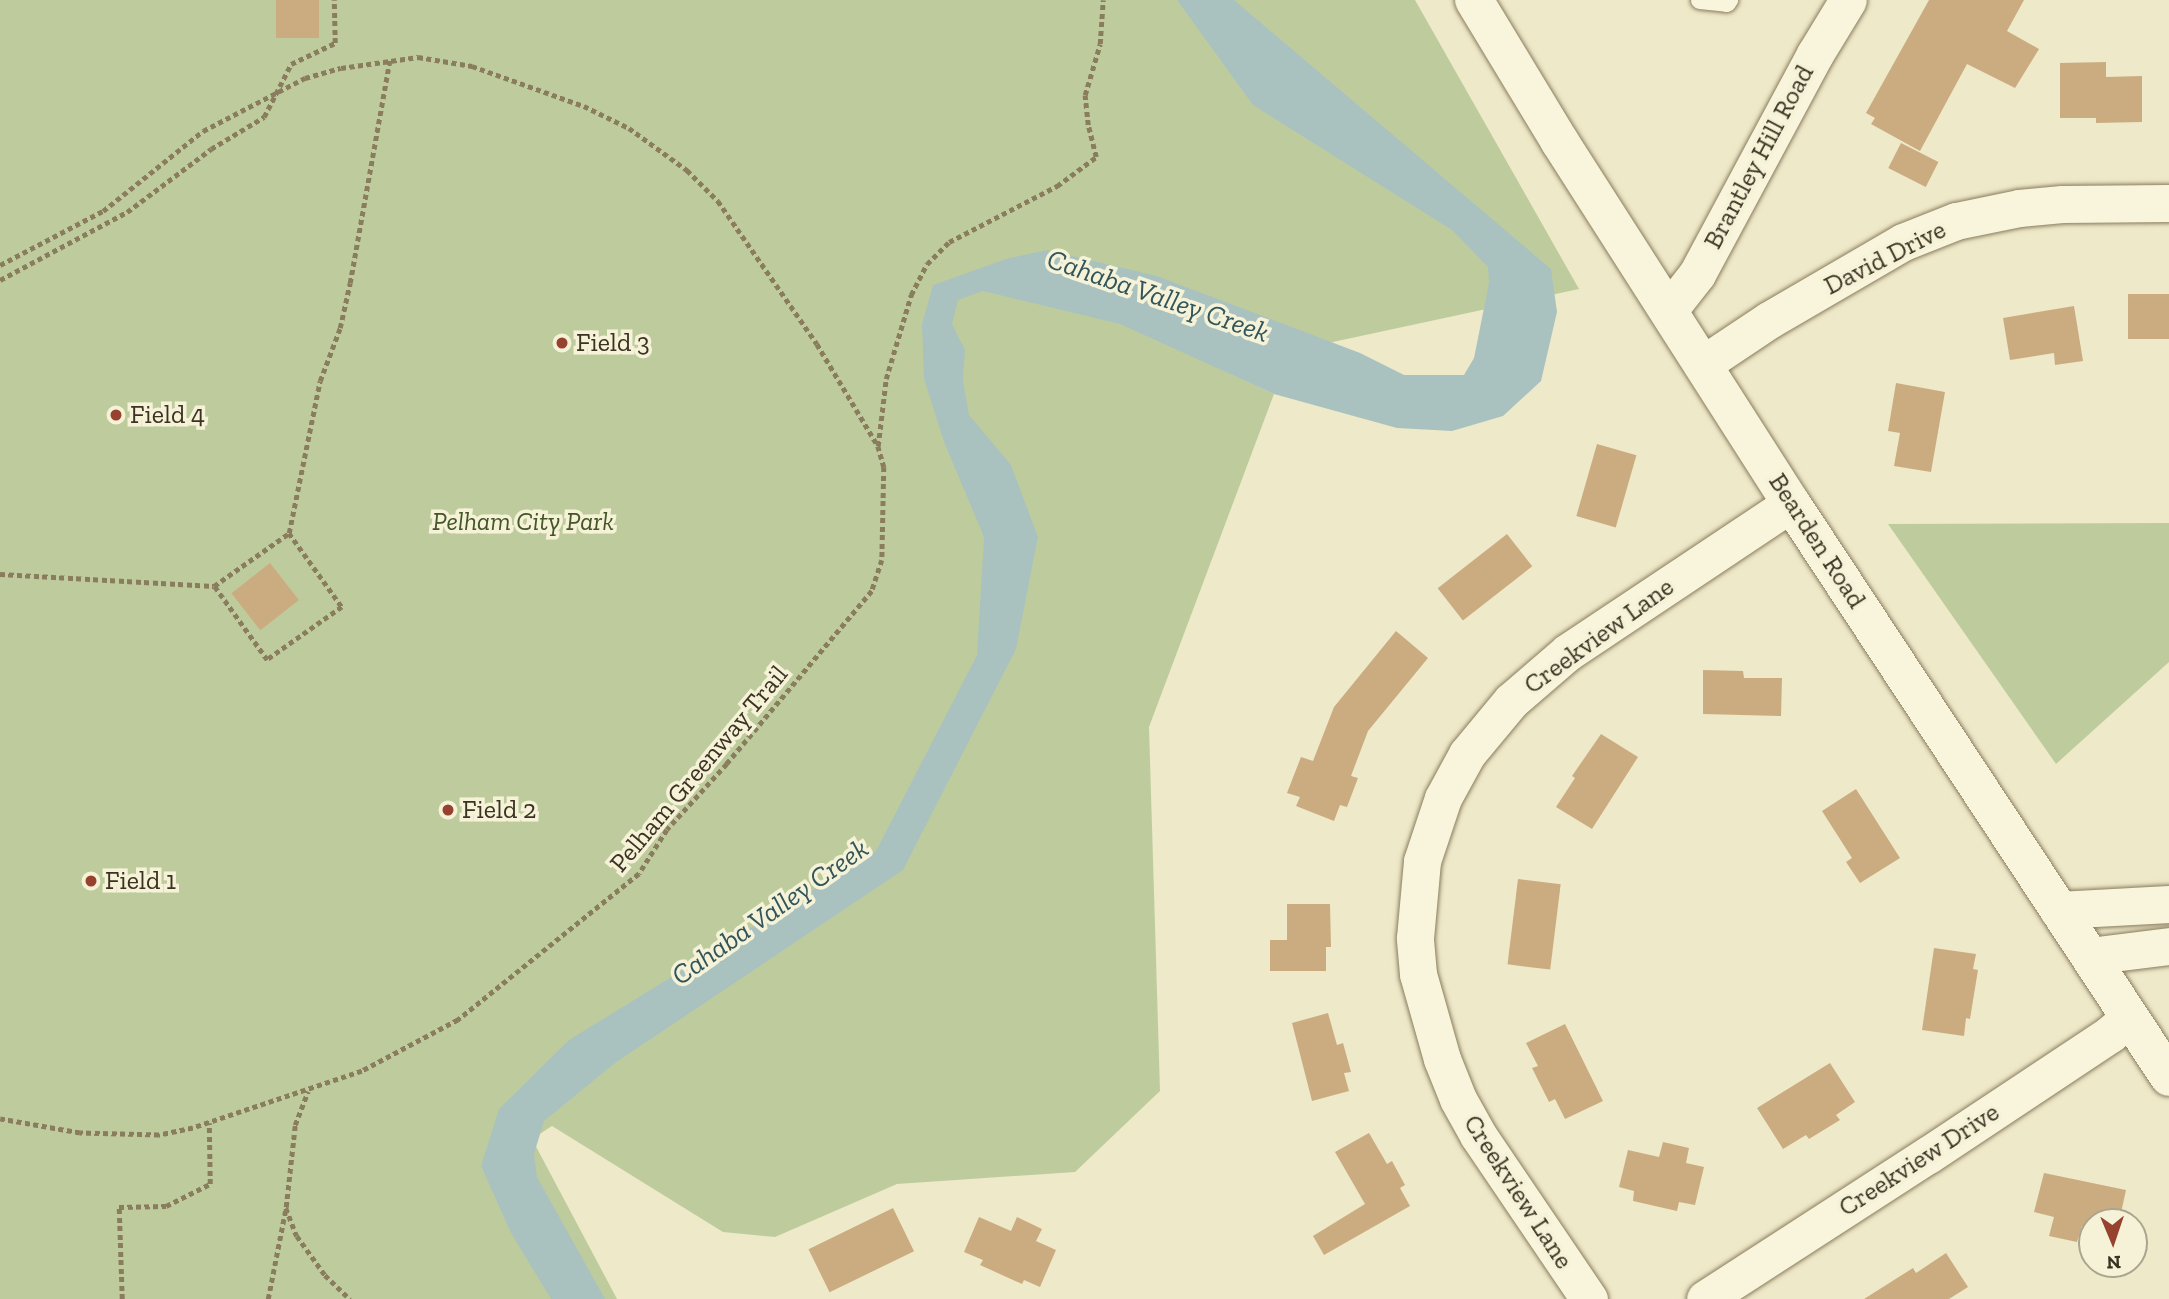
<!DOCTYPE html>
<html>
<head>
<meta charset="utf-8">
<style>
	body { margin:0 }
	#map { position:relative; width:2169px; height:1299px; overflow:hidden; background:#eee9c9; font-family:"Zilla Slab",serif }
	div>[style] { position:absolute }
	.green>* { inset:0; background:#becc9d }
	.water>* { inset:0; background:#a9c2bf }
	.building>* { inset:0; background:#cbac80; transform-origin:0 0 }
	.path>* { height:4.5px; margin-top:-2.25px; transform-origin:0; background:repeating-linear-gradient(90deg,#8a7d5e 0 5px,transparent 0 8.5px) }
	.roads { filter:drop-shadow(0 0 2px #8a7d5e) drop-shadow(0 0 2px #8a7d5e) }
	.service>* { height:18px; margin:-9px; padding:0 9px; transform-origin:9px; border-radius:9px; background:#f8f5dc }
	.minor>* { height:37px; margin:-18.5px; padding:0 18.5px; transform-origin:18.5px; border-radius:18.5px; background:#f8f5dc }
	.tertiary>* { height:38px; margin:-19px; padding:0 19px; transform-origin:19px; border-radius:19px; background:#f8f5dc }
	.dots>* { width:19px; height:19px; translate:-50% -50%; box-sizing:border-box; border:4px solid #f5f2d8; border-radius:50% }
	span { translate:-50% -50%; white-space:nowrap; text-align:center; line-height:1.15; -webkit-text-stroke:7px #f5f2d8; paint-order:stroke }
	.street-label { font-size:26px; color:#3b3221 }
	.poi-label { font-size:26px; color:#3b3221 }
	.left { translate:0 -50%; text-align:left }
	.park-label { font-size:26px; color:#435628; font-style:italic }
	.water-label { font-size:28px; color:#31555a; font-style:italic }
	.north { position:absolute; left:2078px; top:1208px; width:70px; height:70px; box-sizing:border-box; background:#f5f2d8; border:2px solid #aba58f; border-radius:50%; rotate:178deg; font-size:19px; font-weight:700; line-height:28px; text-align:center; color:#3b3221 }
	.north::after { content:''; display:block; margin:auto; width:24px; height:32px; background:#97412f; clip-path:polygon(50% 0,100% 100%,50% 72%,0 100%) }
</style>
</head>
<body>
<div id="map">
	<div class="green">
		<div style="clip-path:polygon(0 0,1415px 0,1579px 289px,1216px 367px,1274px 394px,1149px 727px,1160px 1091px,1075px 1172px,897px 1184px,775px 1237px,723px 1232px,552px 1126px,532px 1139px,617px 1299px,0 1299px)"></div>
		<div style="clip-path:polygon(2169px 523px,2169px 662px,2056px 764px,1888px 524px)"></div>
	</div>
	<div class="water">
		<div style="clip-path:polygon(1177px 0,1234px 0,1551px 269px,1557px 312px,1541px 381px,1503px 416px,1452px 431px,1397px 428px,1274px 394px,1120px 324px,983px 291px,958px 300px,952px 324px,965px 350px,963px 381px,969px 415px,1011px 465px,1038px 537px,1016px 649px,903px 870px,615px 1063px,544px 1121px,534px 1154px,537px 1177px,605px 1299px,551px 1299px,511px 1233px,481px 1166px,499px 1109px,569px 1040px,876px 851px,977px 655px,984px 537px,944px 442px,924px 379px,922px 324px,933px 285px,1006px 259px,1047px 250px,1157px 276px,1360px 353px,1404px 375px,1464px 375px,1474px 358px,1489px 283px,1488px 267px,1452px 230px,1253px 105px)"></div>
	</div>
	<div class="building">
		<div style="left:276px;top:0;width:43px;height:38px"></div>
		<div style="clip-path:polygon(1929px 0,2024px 0,2007px 31px,2039px 49px,2015px 88px,1967px 64px,1920px 151px,1871px 124px,1875px 118px,1866px 113px)"></div>
		<div style="clip-path:polygon(2106px 62px,2106px 77px,2142px 76px,2142px 122px,2096px 123px,2096px 118px,2060px 118px,2060px 63px)"></div>
		<div style="left:1901px;top:143px;width:42px;height:28px;rotate:27deg"></div>
		<div style="left:2128px;top:294px;width:41px;height:45px"></div>
		<div style="clip-path:polygon(2074px 306px,2083px 361px,2055px 365px,2054px 353px,2010px 360px,2003px 318px)"></div>
		<div style="clip-path:polygon(1896px 383px,1945px 392px,1931px 472px,1894px 466px,1900px 433px,1888px 431px)"></div>
		<div style="left:1597px;top:444px;width:41px;height:75px;rotate:16deg"></div>
		<div style="left:1507px;top:534px;width:41px;height:88px;rotate:52deg"></div>
		<div style="left:270px;top:563px;width:47px;height:49px;rotate:52deg"></div>
		<div style="clip-path:polygon(1396px 631px,1428px 658px,1368px 731px,1351px 776px,1358px 778px,1347px 807px,1340px 805px,1334px 821px,1296px 806px,1300px 797px,1287px 793px,1301px 757px,1313px 761px,1334px 707px)"></div>
		<div style="clip-path:polygon(1703px 670px,1743px 671px,1744px 678px,1782px 678px,1781px 716px,1703px 714px)"></div>
		<div style="clip-path:polygon(1601px 734px,1638px 757px,1592px 829px,1556px 807px,1575px 778px,1572px 776px)"></div>
		<div style="clip-path:polygon(1856px 789px,1900px 858px,1860px 883px,1846px 862px,1852px 858px,1822px 811px)"></div>
		<div style="left:1518px;top:879px;width:43px;height:86px;rotate:7deg"></div>
		<div style="clip-path:polygon(1287px 904px,1330px 904px,1331px 947px,1326px 947px,1326px 971px,1270px 971px,1270px 940px,1287px 940px)"></div>
		<div style="clip-path:polygon(1934px 948px,1976px 954px,1973px 969px,1978px 970px,1970px 1019px,1966px 1018px,1964px 1036px,1922px 1030px)"></div>
		<div style="clip-path:polygon(1328px 1013px,1337px 1045px,1343px 1043px,1351px 1072px,1344px 1073px,1349px 1091px,1312px 1101px,1292px 1023px)"></div>
		<div style="clip-path:polygon(1565px 1024px,1603px 1101px,1565px 1119px,1555px 1099px,1549px 1102px,1532px 1068px,1538px 1066px,1526px 1043px)"></div>
		<div style="clip-path:polygon(1830px 1063px,1855px 1102px,1836px 1115px,1840px 1120px,1809px 1139px,1806px 1135px,1783px 1149px,1757px 1108px)"></div>
		<div style="clip-path:polygon(1369px 1133px,1387px 1164px,1392px 1161px,1405px 1185px,1400px 1188px,1410px 1206px,1324px 1255px,1313px 1236px,1365px 1204px,1335px 1152px)"></div>
		<div style="clip-path:polygon(1663px 1142px,1689px 1148px,1686px 1163px,1704px 1167px,1695px 1205px,1679px 1202px,1677px 1211px,1633px 1201px,1634px 1191px,1619px 1187px,1628px 1150px,1659px 1157px)"></div>
		<div style="clip-path:polygon(2044px 1173px,2126px 1190px,2119px 1222px,2092px 1222px,2092px 1228px,2082px 1226px,2077px 1242px,2049px 1236px,2054px 1217px,2034px 1212px)"></div>
		<div style="left:893px;top:1208px;width:48px;height:94px;rotate:64deg"></div>
		<div style="clip-path:polygon(979px 1217px,1011px 1231px,1017px 1217px,1042px 1229px,1036px 1241px,1056px 1250px,1040px 1287px,1024px 1280px,1022px 1284px,980px 1265px,983px 1260px,964px 1252px)"></div>
		<div style="clip-path:polygon(1946px 1253px,1968px 1287px,1949px 1299px,1864px 1299px,1913px 1268px,1916px 1273px)"></div>
	</div>
	<div class="path">
		<div style="left:0;top:265px;width:116px;rotate:-27.7deg"></div>
		<div style="left:103px;top:211px;width:128px;rotate:-38.7deg"></div>
		<div style="left:203px;top:131px;width:115px;rotate:-27.5deg"></div>
		<div style="left:305px;top:78px;width:37px;rotate:-16deg"></div>
		<div style="left:341px;top:68px;width:78px;rotate:-8.1deg"></div>
		<div style="left:418px;top:57px;width:55px;rotate:9.5deg"></div>
		<div style="left:472px;top:66px;width:119px;rotate:19.7deg"></div>
		<div style="left:584px;top:106px;width:50px;rotate:26.1deg"></div>
		<div style="left:629px;top:128px;width:72px;rotate:35.9deg"></div>
		<div style="left:687px;top:170px;width:44px;rotate:45deg"></div>
		<div style="left:718px;top:201px;width:174px;rotate:55.3deg"></div>
		<div style="left:817px;top:344px;width:119px;rotate:59.1deg"></div>
		<div style="left:878px;top:446px;width:22px;rotate:74deg"></div>
		<div style="left:884px;top:467px;width:93px;rotate:91.2deg"></div>
		<div style="left:882px;top:560px;width:33px;rotate:108deg"></div>
		<div style="left:872px;top:591px;width:226px;rotate:130deg"></div>
		<div style="left:727px;top:764px;width:89px;rotate:132.3deg"></div>
		<div style="left:667px;top:830px;width:52px;rotate:122.5deg"></div>
		<div style="left:639px;top:874px;width:233px;rotate:141.1deg"></div>
		<div style="left:458px;top:1020px;width:109px;rotate:152deg"></div>
		<div style="left:362px;top:1071px;width:178px;rotate:161.4deg"></div>
		<div style="left:193px;top:1128px;width:35px;rotate:168deg"></div>
		<div style="left:159px;top:1135px;width:79px;rotate:-178.5deg"></div>
		<div style="left:80px;top:1133px;width:81px;rotate:-170.1deg"></div>
		<div style="left:0;top:280px;width:144px;rotate:-28.2deg"></div>
		<div style="left:127px;top:212px;width:105px;rotate:-36.9deg"></div>
		<div style="left:211px;top:149px;width:62px;rotate:-31.1deg"></div>
		<div style="left:264px;top:117px;width:59px;rotate:-63deg"></div>
		<div style="left:291px;top:64px;width:49px;rotate:-25.5deg"></div>
		<div style="left:335px;top:43px;width:43px;rotate:-91.3deg"></div>
		<div style="left:878px;top:446px;width:67px;rotate:-83.2deg"></div>
		<div style="left:886px;top:379px;width:88px;rotate:-73.4deg"></div>
		<div style="left:911px;top:295px;width:35px;rotate:-63deg"></div>
		<div style="left:927px;top:264px;width:31px;rotate:-45deg"></div>
		<div style="left:949px;top:242px;width:122px;rotate:-27.4deg"></div>
		<div style="left:1057px;top:186px;width:49px;rotate:-36.6deg"></div>
		<div style="left:1096px;top:157px;width:33px;rotate:-104deg"></div>
		<div style="left:1088px;top:125px;width:30px;rotate:-96deg"></div>
		<div style="left:1085px;top:95px;width:53px;rotate:-73.6deg"></div>
		<div style="left:1100px;top:44px;width:44px;rotate:-86.1deg"></div>
		<div style="left:289px;top:533px;width:155px;rotate:-78.5deg"></div>
		<div style="left:320px;top:381px;width:57px;rotate:-69.3deg"></div>
		<div style="left:340px;top:328px;width:46px;rotate:-77.5deg"></div>
		<div style="left:350px;top:283px;width:228px;rotate:-79.9deg"></div>
		<div style="left:0;top:574px;width:214px;rotate:3.2deg"></div>
		<div style="left:214px;top:586px;width:92px;rotate:-35.2deg"></div>
		<div style="left:289px;top:533px;width:91px;rotate:54.4deg"></div>
		<div style="left:342px;top:607px;width:92px;rotate:144.8deg"></div>
		<div style="left:267px;top:660px;width:91px;rotate:-125.6deg"></div>
		<div style="left:286px;top:1208px;width:30px;rotate:69deg"></div>
		<div style="left:297px;top:1236px;width:48px;rotate:54.3deg"></div>
		<div style="left:325px;top:1275px;width:35px;rotate:44deg"></div>
		<div style="left:122px;top:1299px;width:92px;rotate:-91.9deg"></div>
		<div style="left:119px;top:1207px;width:47px;rotate:-1.2deg"></div>
		<div style="left:166px;top:1206px;width:49px;rotate:-26.6deg"></div>
		<div style="left:210px;top:1184px;width:61px;rotate:-90.9deg"></div>
		<div style="left:268px;top:1299px;width:94px;rotate:-78.9deg"></div>
		<div style="left:286px;top:1207px;width:82px;rotate:-83.7deg"></div>
		<div style="left:295px;top:1125px;width:36px;rotate:-69deg"></div>
	</div>
	<div class="roads">
		<div class="service">
			<div style="left:1700px;top:0;width:27px;rotate:6deg"></div>
			<div style="left:1727px;top:3px;width:4px;rotate:-56deg"></div>
		</div>
		<div class="minor">
			<div style="left:1668px;top:311px;width:47px;rotate:-51.9deg"></div>
			<div style="left:1697px;top:274px;width:250px;rotate:-61.8deg"></div>
			<div style="left:1815px;top:54px;width:63px;rotate:-58.6deg"></div>
			<div style="left:1703px;top:364px;width:79px;rotate:-33.7deg"></div>
			<div style="left:1769px;top:320px;width:155px;rotate:-30.2deg"></div>
			<div style="left:1903px;top:242px;width:57px;rotate:-21.6deg"></div>
			<div style="left:1956px;top:221px;width:64px;rotate:-11.7deg"></div>
			<div style="left:2019px;top:208px;width:43px;rotate:-5.3deg"></div>
			<div style="left:2062px;top:204px;width:107px;rotate:-0.5deg"></div>
			<div style="left:2058px;top:910px;width:111px;rotate:-3.1deg"></div>
			<div style="left:2089px;top:956px;width:81px;rotate:-7.1deg"></div>
			<div style="left:1589px;top:1299px;width:198px;rotate:-124.1deg"></div>
			<div style="left:1478px;top:1135px;width:41px;rotate:-119.1deg"></div>
			<div style="left:1458px;top:1099px;width:43px;rotate:-111.8deg"></div>
			<div style="left:1442px;top:1059px;width:88px;rotate:-105.8deg"></div>
			<div style="left:1418px;top:974px;width:36px;rotate:-95deg"></div>
			<div style="left:1415px;top:938px;width:77px;rotate:-84.8deg"></div>
			<div style="left:1422px;top:861px;width:66px;rotate:-71.6deg"></div>
			<div style="left:1443px;top:798px;width:50px;rotate:-61.4deg"></div>
			<div style="left:1467px;top:754px;width:69px;rotate:-50.3deg"></div>
			<div style="left:1511px;top:701px;width:75px;rotate:-40.7deg"></div>
			<div style="left:1568px;top:652px;width:268px;rotate:-33.7deg"></div>
			<div style="left:1705px;top:1299px;width:265px;rotate:-32.9deg"></div>
			<div style="left:1928px;top:1155px;width:219px;rotate:-33.6deg"></div>
			<div style="left:2110px;top:1034px;width:26px;rotate:-40deg"></div>
		</div>
		<div class="tertiary">
			<div style="left:1474px;top:0;width:166px;rotate:58.8deg"></div>
			<div style="left:1560px;top:142px;width:429px;rotate:57.4deg"></div>
			<div style="left:1791px;top:503px;width:687px;rotate:56.63deg"></div>
		</div>
	</div>
	<div class="dots">
		<div style="left:562px;top:343px;background:#97412f"></div>
		<div style="left:116px;top:415px;background:#97412f"></div>
		<div style="left:448px;top:810px;background:#97412f"></div>
		<div style="left:91px;top:881px;background:#97412f"></div>
	</div>
	<div class="street-label">
		<span style="left:1759px;top:157px;rotate:-62deg">Brantley Hill Road</span>
		<span style="left:1885px;top:258px;rotate:-27deg">David Drive</span>
		<span style="left:1817px;top:541px;rotate:57deg">Bearden Road</span>
		<span style="left:1599px;top:636px;rotate:-36deg">Creekview Lane</span>
		<span style="left:699px;top:769px;rotate:-50deg">Pelham Greenway Trail</span>
		<span style="left:1919px;top:1160px;rotate:-33deg">Creekview Drive</span>
		<span style="left:1518px;top:1192px;rotate:57deg">Creekview Lane</span>
	</div>
	<div class="poi-label">
		<span class="left" style="left:576px;top:343px">Field 3</span>
		<span class="left" style="left:130px;top:415px">Field 4</span>
		<span class="left" style="left:462px;top:810px">Field 2</span>
		<span class="left" style="left:105px;top:881px">Field 1</span>
	</div>
	<div class="park-label">
		<span style="left:523px;top:522px">Pelham City Park</span>
	</div>
	<div class="water-label">
		<span style="left:1158px;top:296px;rotate:19deg">Cahaba Valley Creek</span>
		<span style="left:770px;top:912px;rotate:-35deg">Cahaba Valley Creek</span>
	</div>
	<div class="north">N</div>
</div>
</body>
</html>
